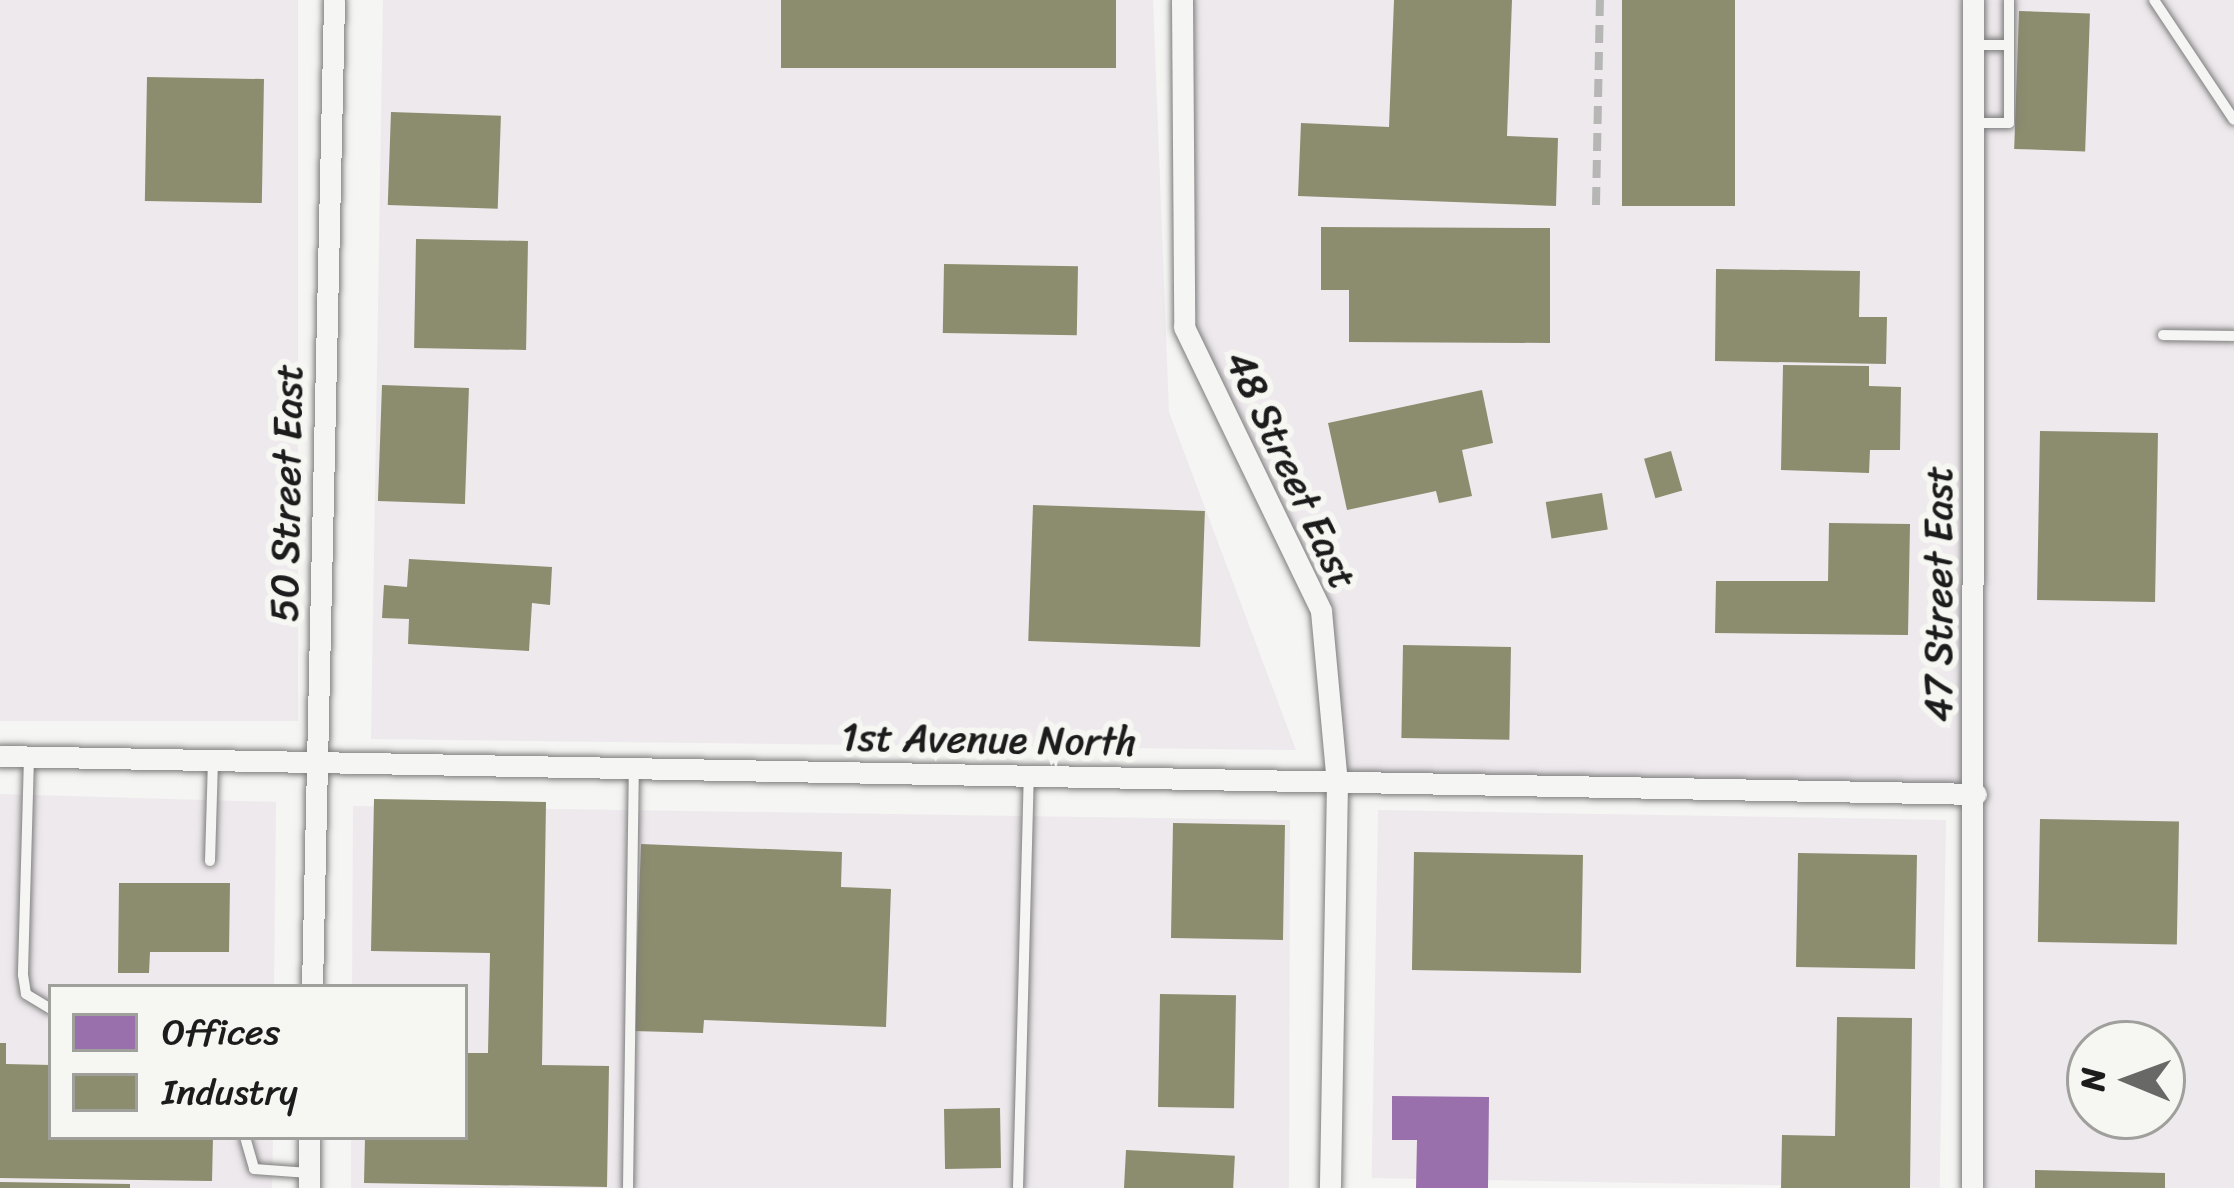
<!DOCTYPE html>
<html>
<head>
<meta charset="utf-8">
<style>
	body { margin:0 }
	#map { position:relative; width:2234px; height:1188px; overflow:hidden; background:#f5f5f3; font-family:Sriracha,sans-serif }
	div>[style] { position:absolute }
	.built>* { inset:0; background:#eee9ed; transform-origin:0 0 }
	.offices>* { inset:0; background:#9970ab }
	.industry>* { inset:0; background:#8c8c6e; transform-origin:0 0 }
	.roads { filter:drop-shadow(0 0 3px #7e7e7d) drop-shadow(0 0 3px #7e7e7d) }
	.lane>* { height:10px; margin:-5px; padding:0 5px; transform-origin:5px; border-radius:5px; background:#f5f5f3 }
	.street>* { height:21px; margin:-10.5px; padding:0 10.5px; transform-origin:10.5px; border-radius:10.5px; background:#f5f5f3 }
	.rail>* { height:8px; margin-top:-4px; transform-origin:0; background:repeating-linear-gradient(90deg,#b6b6b5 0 18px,transparent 0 27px) }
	span { translate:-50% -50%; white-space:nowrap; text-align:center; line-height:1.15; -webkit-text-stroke:12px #f6f6f2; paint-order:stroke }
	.street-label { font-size:39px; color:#1c1c1c }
	.legend { position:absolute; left:48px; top:984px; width:420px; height:156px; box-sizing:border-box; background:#f6f6f2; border:3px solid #9f9f9c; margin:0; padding:15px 21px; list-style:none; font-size:36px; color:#1c1c1c }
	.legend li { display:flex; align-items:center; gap:24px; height:60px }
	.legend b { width:60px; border:3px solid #9f9f9c }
	.north { position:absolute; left:2066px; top:1020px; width:120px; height:120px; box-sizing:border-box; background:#f6f6f2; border:3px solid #9f9f9c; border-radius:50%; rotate:271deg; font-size:33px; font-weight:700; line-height:48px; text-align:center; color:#1c1c1c }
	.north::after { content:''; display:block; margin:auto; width:42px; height:54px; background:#686867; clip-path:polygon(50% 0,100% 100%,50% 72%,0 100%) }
</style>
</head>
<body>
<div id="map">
	<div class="built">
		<div style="left:0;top:0;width:298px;height:721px"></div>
		<div style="clip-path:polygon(383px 0,1153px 0,1169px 412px,1296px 750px,371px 739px)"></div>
		<div style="clip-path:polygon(evenodd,1182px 0,2234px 0,2234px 1188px,1972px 1188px,1976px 794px,1337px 783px,1321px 611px,1184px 327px,1182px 0,2090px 1044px,2162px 1044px,2162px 1116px,2090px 1116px,2090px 1044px)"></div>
		<div style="clip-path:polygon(0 794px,276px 802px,274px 987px,51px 987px,51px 1137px,273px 1137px,272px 1188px,0 1188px)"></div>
		<div style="clip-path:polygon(353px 806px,1290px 820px,1289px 1188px,351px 1188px,351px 1137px,465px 1137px,465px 987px,352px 987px)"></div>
		<div style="left:1946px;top:820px;width:368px;height:568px;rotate:91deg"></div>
	</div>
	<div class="offices">
		<div style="clip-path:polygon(1392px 1096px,1489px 1097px,1488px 1188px,1416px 1188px,1417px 1140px,1392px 1140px)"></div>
	</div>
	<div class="industry">
		<div style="left:781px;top:0;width:335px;height:68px"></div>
		<div style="clip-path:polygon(1394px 0,1512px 0,1507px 136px,1558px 138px,1556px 206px,1298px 196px,1301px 123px,1389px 127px)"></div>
		<div style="left:1622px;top:0;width:113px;height:206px"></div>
		<div style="left:2019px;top:11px;width:71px;height:138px;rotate:2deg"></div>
		<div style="left:147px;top:77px;width:117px;height:124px;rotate:1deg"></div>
		<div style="left:391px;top:112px;width:110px;height:93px;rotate:2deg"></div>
		<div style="clip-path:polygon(1321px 227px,1550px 228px,1550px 343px,1349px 342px,1349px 290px,1321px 290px)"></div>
		<div style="left:416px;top:239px;width:112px;height:109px;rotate:1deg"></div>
		<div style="left:944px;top:264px;width:134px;height:69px;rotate:1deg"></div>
		<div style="clip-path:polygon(1716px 269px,1860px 271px,1859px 317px,1887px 317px,1886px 364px,1715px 361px)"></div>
		<div style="clip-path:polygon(1783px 365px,1869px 366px,1869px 386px,1901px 387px,1900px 450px,1870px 450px,1869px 473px,1781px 470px)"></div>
		<div style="left:382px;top:385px;width:87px;height:116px;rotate:2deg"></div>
		<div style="clip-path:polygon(1482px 390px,1493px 443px,1462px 450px,1472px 496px,1439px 503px,1436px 491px,1347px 510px,1328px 423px)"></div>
		<div style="left:2040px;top:431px;width:118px;height:169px;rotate:1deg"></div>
		<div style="left:1671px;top:451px;width:41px;height:28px;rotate:74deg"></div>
		<div style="left:1602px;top:493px;width:37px;height:57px;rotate:81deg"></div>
		<div style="left:1033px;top:505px;width:172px;height:136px;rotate:2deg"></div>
		<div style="clip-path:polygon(1829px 523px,1910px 524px,1908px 635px,1715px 633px,1716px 581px,1828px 581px)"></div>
		<div style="clip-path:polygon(409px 559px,552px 567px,550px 605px,532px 603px,529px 651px,408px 644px,409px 619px,382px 618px,384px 585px,407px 587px)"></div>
		<div style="left:1403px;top:645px;width:108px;height:93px;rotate:1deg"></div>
		<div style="clip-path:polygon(374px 799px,546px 802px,542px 1065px,609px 1066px,607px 1187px,364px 1183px,365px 1137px,465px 1137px,465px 1053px,488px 1053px,490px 953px,371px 951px)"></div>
		<div style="left:2040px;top:819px;width:139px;height:123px;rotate:1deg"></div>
		<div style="left:1173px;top:823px;width:112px;height:115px;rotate:1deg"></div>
		<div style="clip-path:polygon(641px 844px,842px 852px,841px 887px,891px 889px,886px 1027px,704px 1020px,703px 1033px,634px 1031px)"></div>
		<div style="left:1414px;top:852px;width:169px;height:118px;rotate:1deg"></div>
		<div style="left:1798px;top:853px;width:119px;height:114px;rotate:1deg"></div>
		<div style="clip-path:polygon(119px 883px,230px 883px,229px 952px,150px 952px,149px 973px,118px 973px)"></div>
		<div style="left:1160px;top:994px;width:76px;height:113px;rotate:1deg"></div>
		<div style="clip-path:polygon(1837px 1017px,1912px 1018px,1910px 1188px,1781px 1188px,1782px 1135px,1835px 1136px)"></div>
		<div style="clip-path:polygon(0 1043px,6px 1043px,6px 1064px,51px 1065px,51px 1137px,213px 1137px,212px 1181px,0 1178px)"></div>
		<div style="left:1000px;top:1108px;width:60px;height:56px;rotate:89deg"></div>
		<div style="left:1126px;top:1150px;width:109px;height:38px;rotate:3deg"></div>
		<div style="clip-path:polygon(2035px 1170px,2165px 1173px,2165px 1188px,2035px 1188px)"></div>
		<div style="clip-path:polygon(0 1182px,130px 1184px,130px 1188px,0 1188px)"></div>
	</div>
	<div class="roads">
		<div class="lane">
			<div style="left:2154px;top:0;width:144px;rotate:56.3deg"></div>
			<div style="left:1973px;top:45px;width:36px"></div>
			<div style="left:1973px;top:123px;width:36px"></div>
			<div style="left:2009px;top:123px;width:123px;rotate:-90deg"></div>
			<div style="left:2163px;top:335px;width:71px;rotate:0.8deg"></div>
			<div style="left:29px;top:757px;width:218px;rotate:91.6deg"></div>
			<div style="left:23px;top:975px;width:19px;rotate:81deg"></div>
			<div style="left:26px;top:994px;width:29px;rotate:31deg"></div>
			<div style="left:210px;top:861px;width:101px;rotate:-88.3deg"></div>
			<div style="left:245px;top:1137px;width:33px;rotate:74deg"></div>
			<div style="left:254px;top:1169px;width:55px;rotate:4.2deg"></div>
			<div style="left:628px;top:1188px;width:420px;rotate:-89.2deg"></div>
			<div style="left:1018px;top:1188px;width:411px;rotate:-88.5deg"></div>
		</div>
		<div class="street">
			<div style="left:1182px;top:0;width:327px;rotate:89.6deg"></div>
			<div style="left:1184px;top:327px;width:315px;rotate:64.2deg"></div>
			<div style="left:1321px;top:611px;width:173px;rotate:84.7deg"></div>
			<div style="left:1337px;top:783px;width:405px;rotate:91deg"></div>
			<div style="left:0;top:756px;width:1976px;rotate:1.1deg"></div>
			<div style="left:312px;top:987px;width:987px;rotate:-88.72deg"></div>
			<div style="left:309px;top:1188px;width:51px;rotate:-90deg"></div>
			<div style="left:1972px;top:1188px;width:1188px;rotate:-89.95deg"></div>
		</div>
	</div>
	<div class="rail">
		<div style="left:1596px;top:205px;width:205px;rotate:-88.9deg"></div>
	</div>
	<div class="street-label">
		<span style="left:1291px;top:470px;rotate:65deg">48 Street East</span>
		<span style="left:287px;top:493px;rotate:-89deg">50 Street East</span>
		<span style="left:1939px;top:594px;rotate:-90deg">47 Street East</span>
		<span style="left:989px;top:740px;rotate:1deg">1st Avenue North</span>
	</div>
	<ul class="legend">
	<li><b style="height:33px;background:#9970ab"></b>Offices</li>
	<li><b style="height:33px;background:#8c8c6e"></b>Industry</li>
	</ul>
	<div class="north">N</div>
</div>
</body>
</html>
